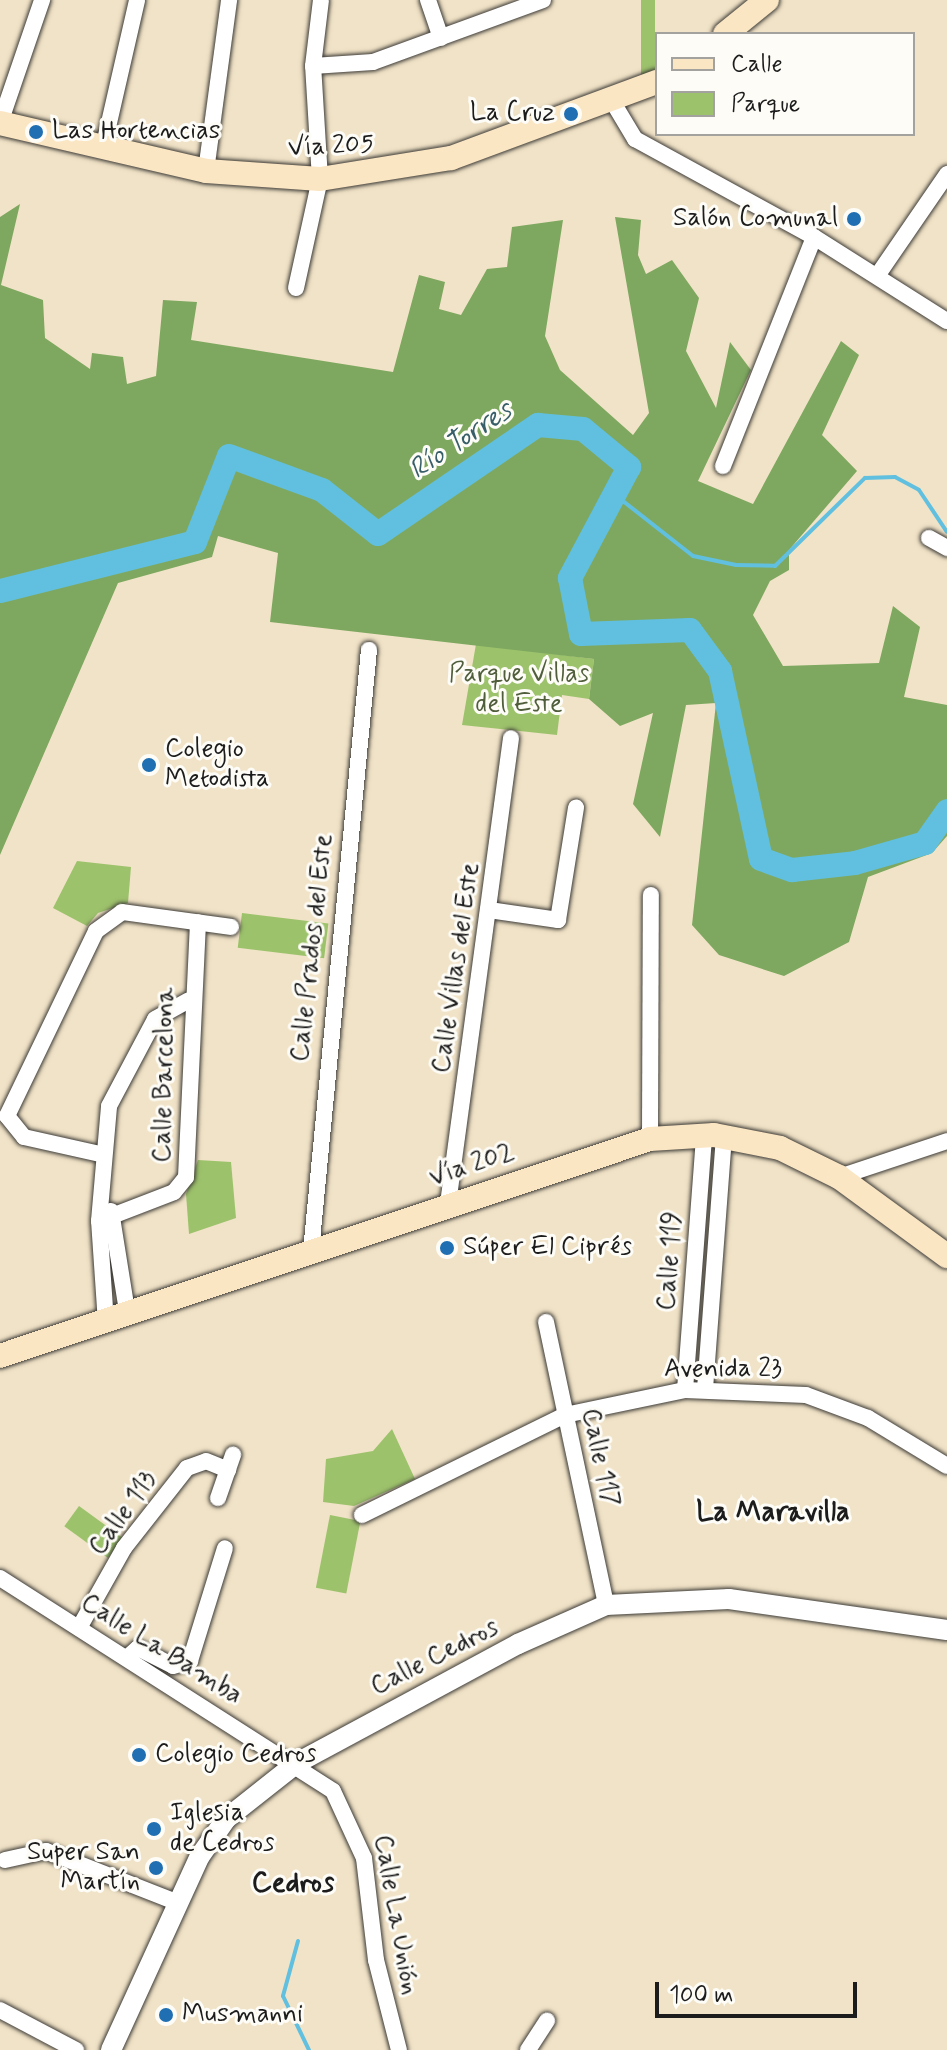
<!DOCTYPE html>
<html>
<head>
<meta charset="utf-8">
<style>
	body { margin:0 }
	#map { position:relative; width:947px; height:2050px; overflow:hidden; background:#f1e3c7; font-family:Mynerve,sans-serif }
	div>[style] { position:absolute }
	.green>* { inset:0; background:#9dc26c; transform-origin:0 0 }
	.forest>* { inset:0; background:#7ea860 }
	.stream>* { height:4px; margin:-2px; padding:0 2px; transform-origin:2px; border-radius:2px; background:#61c0df }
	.river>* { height:24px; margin:-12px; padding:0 12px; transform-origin:12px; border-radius:12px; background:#61c0df }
	.roads { filter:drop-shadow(0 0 2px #3c3a36) drop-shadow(0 0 2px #3c3a36) }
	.minor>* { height:16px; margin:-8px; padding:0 8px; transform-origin:8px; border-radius:8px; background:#fff }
	.tertiary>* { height:20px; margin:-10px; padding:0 10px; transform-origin:10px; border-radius:10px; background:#fff }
	.secondary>* { height:24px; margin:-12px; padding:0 12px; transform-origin:12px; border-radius:12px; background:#fbe6c4 }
	.dots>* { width:22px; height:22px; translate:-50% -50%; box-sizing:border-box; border:4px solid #fdfcf7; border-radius:50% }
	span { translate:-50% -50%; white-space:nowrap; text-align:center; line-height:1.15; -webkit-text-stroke:6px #fdfcf7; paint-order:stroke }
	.poi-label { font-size:26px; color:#1c1c1c }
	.right { translate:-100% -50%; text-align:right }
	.left { translate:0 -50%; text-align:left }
	.street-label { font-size:26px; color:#1c1c1c }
	.park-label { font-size:26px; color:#505e3c }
	.water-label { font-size:28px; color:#385e6a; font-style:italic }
	.neighbourhood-label { font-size:28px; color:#1c1c1c; font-weight:700 }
	.legend { position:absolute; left:655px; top:32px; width:260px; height:104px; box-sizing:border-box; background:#fdfcf7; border:2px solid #a3a29f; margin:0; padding:10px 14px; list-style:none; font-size:24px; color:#1c1c1c }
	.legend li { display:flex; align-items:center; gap:16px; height:40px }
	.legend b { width:40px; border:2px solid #a3a29f }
	.scale { position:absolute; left:655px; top:1982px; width:202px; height:36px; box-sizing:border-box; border:4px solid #1c1c1c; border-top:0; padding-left:10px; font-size:24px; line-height:28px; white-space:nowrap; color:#1c1c1c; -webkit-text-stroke:6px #fdfcf7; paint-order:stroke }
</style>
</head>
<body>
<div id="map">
	<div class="green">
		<div style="left:641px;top:0;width:14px;height:77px"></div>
		<div style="clip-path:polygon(476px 644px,594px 659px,589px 699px,562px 695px,557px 735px,462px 725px)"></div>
		<div style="clip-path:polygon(77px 861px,131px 867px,128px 903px,98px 913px,87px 926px,53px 908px)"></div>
		<div style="left:242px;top:913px;width:87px;height:35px;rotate:7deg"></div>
		<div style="clip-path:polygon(198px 1160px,231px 1162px,236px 1218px,189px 1234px,186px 1194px)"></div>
		<div style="clip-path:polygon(392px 1429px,415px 1479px,354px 1506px,323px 1502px,326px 1459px,373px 1451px)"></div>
		<div style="left:79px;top:1506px;width:54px;height:25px;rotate:36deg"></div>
		<div style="left:330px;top:1515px;width:31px;height:74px;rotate:11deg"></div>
	</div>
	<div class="forest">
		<div style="clip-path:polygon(20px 204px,1px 285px,43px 300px,45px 338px,90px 369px,92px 353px,123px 357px,127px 384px,156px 376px,163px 300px,197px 302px,191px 340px,393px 372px,419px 275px,445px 282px,439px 309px,461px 315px,487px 269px,507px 267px,512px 227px,563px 220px,545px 336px,560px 370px,633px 435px,649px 413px,615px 217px,641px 220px,638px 255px,646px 274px,672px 260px,699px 298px,686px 351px,716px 408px,730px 342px,751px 370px,698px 481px,753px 504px,841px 341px,859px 355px,822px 435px,857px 471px,789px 550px,789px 570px,770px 581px,753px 615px,783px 666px,879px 663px,893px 606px,920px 627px,904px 697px,947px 705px,947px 836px,932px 853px,868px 877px,849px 942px,784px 976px,719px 955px,692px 925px,716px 703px,686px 705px,660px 837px,633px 804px,653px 713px,620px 726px,589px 699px,594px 659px,270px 622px,278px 553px,218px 536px,212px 557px,118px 583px,0 855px,0 217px)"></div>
	</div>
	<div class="stream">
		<div style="left:614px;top:494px;width:100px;rotate:38.1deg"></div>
		<div style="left:693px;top:556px;width:44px;rotate:11.8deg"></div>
		<div style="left:736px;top:565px;width:39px;rotate:1deg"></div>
		<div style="left:775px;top:566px;width:126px;rotate:-44.4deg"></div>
		<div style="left:865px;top:478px;width:30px;rotate:-2deg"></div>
		<div style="left:895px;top:477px;width:27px;rotate:28deg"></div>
		<div style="left:919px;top:490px;width:50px;rotate:56.3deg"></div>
		<div style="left:298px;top:1941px;width:57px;rotate:105.3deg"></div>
		<div style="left:283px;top:1996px;width:60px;rotate:64.3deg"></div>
	</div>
	<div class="river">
		<div style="left:0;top:591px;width:201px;rotate:-14.1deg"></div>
		<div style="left:195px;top:542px;width:92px;rotate:-68.4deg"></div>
		<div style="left:229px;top:456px;width:99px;rotate:20.1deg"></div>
		<div style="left:322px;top:490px;width:71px;rotate:38.2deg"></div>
		<div style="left:378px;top:534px;width:194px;rotate:-34.3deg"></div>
		<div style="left:538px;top:425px;width:45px;rotate:5.1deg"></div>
		<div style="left:583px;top:429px;width:60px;rotate:39.6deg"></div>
		<div style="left:629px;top:467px;width:126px;rotate:118deg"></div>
		<div style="left:570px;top:578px;width:57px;rotate:78.9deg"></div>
		<div style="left:581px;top:634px;width:109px;rotate:-2.1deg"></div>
		<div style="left:690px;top:630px;width:51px;rotate:53.8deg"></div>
		<div style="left:720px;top:671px;width:192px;rotate:77.7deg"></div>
		<div style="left:761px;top:859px;width:33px;rotate:20deg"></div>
		<div style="left:792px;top:870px;width:63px;rotate:-6.3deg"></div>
		<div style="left:855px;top:863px;width:73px;rotate:-15.9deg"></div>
		<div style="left:925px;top:843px;width:39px;rotate:-55deg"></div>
	</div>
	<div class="roads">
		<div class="minor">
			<div style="left:428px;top:0;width:40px;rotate:71.1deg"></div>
			<div style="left:313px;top:66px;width:60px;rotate:-3.8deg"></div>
			<div style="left:373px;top:62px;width:181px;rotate:-20deg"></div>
			<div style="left:611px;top:99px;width:47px;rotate:59deg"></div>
			<div style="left:635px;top:139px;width:204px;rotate:28.7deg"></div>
			<div style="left:814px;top:237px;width:157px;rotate:32.3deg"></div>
			<div style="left:0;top:123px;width:130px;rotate:-71.1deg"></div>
			<div style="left:103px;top:149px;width:153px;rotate:-77.1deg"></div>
			<div style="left:206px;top:171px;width:173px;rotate:-82.3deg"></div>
			<div style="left:877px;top:276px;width:124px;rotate:-55.5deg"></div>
			<div style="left:296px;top:288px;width:112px;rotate:-77.6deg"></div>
			<div style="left:320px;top:179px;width:113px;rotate:-93.5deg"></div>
			<div style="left:313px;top:66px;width:66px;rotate:-83.1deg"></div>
			<div style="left:723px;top:466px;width:246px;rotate:-68.3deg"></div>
			<div style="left:929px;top:538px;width:21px;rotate:29deg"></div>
			<div style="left:489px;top:910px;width:70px;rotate:8.2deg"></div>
			<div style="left:558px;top:920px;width:114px;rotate:-80.9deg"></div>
			<div style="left:650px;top:1139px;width:244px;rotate:-89.8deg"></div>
			<div style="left:100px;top:1154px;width:78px;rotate:-167.4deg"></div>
			<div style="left:24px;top:1137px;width:27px;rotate:-129deg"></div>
			<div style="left:7px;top:1116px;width:205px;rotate:-64.3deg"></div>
			<div style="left:96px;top:931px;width:32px;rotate:-36deg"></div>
			<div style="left:122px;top:912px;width:110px;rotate:7.8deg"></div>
			<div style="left:839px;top:1177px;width:114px;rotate:-18.4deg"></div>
			<div style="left:448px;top:1204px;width:470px;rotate:-82.3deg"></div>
			<div style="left:111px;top:1211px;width:107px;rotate:80.9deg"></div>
			<div style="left:99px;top:1221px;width:80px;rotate:-21.1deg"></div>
			<div style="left:174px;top:1192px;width:19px;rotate:-51deg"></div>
			<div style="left:186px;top:1177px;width:255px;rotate:-87.3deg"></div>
			<div style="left:311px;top:1251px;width:604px;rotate:-84.49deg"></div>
			<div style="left:546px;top:1322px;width:289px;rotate:78deg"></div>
			<div style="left:106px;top:1323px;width:102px;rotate:-93.9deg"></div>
			<div style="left:99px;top:1221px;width:115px;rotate:-85deg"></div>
			<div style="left:109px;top:1106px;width:98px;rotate:-62.1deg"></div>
			<div style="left:155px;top:1019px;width:38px;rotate:-29deg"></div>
			<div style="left:705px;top:1389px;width:254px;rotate:-85.7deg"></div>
			<div style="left:685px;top:1390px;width:256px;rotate:-85.7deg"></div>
			<div style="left:218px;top:1498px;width:46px;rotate:-70.8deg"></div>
			<div style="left:362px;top:1515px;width:226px;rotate:-26.2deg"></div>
			<div style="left:565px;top:1415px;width:123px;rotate:-11.8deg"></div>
			<div style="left:685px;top:1390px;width:121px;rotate:2.4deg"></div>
			<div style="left:806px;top:1395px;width:66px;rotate:20.4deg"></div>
			<div style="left:868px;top:1418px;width:92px;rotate:31.3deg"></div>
			<div style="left:0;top:1578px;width:395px;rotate:32.6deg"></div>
			<div style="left:333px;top:1791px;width:74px;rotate:65.2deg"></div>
			<div style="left:364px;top:1858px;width:103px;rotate:83.3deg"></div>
			<div style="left:376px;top:1960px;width:93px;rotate:75.7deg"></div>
			<div style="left:79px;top:1628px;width:92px;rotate:-60.6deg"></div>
			<div style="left:124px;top:1548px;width:102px;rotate:-51.8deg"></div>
			<div style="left:187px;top:1468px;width:20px;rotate:-20deg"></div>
			<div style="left:206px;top:1461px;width:24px;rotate:22deg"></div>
			<div style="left:128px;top:1657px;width:13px;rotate:-42deg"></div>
			<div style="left:138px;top:1648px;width:39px;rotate:27deg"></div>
			<div style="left:173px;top:1666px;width:18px;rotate:-16deg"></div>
			<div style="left:190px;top:1661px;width:118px;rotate:-72.8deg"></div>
			<div style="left:5px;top:1860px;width:42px;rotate:-12.4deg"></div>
			<div style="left:46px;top:1851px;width:143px;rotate:21.4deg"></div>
			<div style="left:0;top:2010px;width:86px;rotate:27.8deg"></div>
			<div style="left:528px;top:2050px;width:35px;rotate:-57deg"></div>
		</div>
		<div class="tertiary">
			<div style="left:111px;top:2050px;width:213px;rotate:-65.4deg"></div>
			<div style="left:200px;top:1856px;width:45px;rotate:-54.9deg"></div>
			<div style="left:226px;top:1819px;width:90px;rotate:-38.3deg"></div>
			<div style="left:297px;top:1763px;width:251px;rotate:-28.3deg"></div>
			<div style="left:518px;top:1644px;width:96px;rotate:-23.9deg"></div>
			<div style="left:606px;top:1605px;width:123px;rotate:-2.8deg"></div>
			<div style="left:729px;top:1599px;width:220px;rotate:8.1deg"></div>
		</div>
		<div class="secondary">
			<div style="left:725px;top:34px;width:54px;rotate:-39deg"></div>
			<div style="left:0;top:123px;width:212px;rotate:13.1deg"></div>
			<div style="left:206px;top:171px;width:114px;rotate:4deg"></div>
			<div style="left:320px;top:179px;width:133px;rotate:-9.1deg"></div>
			<div style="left:451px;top:158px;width:220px;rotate:-20.3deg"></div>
			<div style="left:0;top:1356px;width:685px;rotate:-18.46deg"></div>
			<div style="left:650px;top:1139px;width:64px;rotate:-3.6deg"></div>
			<div style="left:714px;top:1135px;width:67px;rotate:11.1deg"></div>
			<div style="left:780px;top:1148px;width:66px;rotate:26.2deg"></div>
			<div style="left:839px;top:1177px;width:134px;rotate:36.2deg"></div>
		</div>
	</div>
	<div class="dots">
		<div style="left:571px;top:114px;background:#1f6fb2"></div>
		<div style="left:36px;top:132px;background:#1f6fb2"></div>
		<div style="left:854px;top:219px;background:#1f6fb2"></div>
		<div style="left:149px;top:765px;background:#1f6fb2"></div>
		<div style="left:447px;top:1248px;background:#1f6fb2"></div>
		<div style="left:139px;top:1755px;background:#1f6fb2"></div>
		<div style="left:154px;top:1829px;background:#1f6fb2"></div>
		<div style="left:156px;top:1868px;background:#1f6fb2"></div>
		<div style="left:166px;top:2015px;background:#1f6fb2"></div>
	</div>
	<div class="poi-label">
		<span class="right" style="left:555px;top:114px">La Cruz</span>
		<span class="left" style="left:52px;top:132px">Las Hortencias</span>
		<span class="right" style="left:838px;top:219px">Salón Comunal</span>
		<span class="left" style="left:165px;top:765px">Colegio<br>Metodista</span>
		<span class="left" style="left:463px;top:1248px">Súper El Ciprés</span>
		<span class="left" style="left:155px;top:1755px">Colegio Cedros</span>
		<span class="left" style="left:170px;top:1829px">Iglesia<br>de Cedros</span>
		<span class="right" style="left:140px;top:1868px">Super San<br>Martín</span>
		<span class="left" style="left:182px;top:2015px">Musmanni</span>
	</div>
	<div class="street-label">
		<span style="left:331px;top:147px;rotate:-3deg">Vía 205</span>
		<span style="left:313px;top:948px;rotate:-84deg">Calle Prados del Este</span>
		<span style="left:457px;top:968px;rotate:-82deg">Calle Villas del Este</span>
		<span style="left:165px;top:1075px;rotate:-89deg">Calle Barcelona</span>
		<span style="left:472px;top:1166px;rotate:-19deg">Vía 202</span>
		<span style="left:671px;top:1261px;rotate:-86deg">Calle 119</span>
		<span style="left:723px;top:1370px">Avenida 23</span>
		<span style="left:599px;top:1458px;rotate:78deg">Calle 117</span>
		<span style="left:124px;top:1514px;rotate:-54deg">Calle 113</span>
		<span style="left:161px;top:1650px;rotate:32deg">Calle La Bamba</span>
		<span style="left:435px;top:1658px;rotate:-27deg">Calle Cedros</span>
		<span style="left:395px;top:1915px;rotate:80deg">Calle La Unión</span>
	</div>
	<div class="park-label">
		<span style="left:519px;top:690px">Parque Villas<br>del Este</span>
	</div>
	<div class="water-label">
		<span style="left:461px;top:441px;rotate:-34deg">Río Torres</span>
	</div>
	<div class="neighbourhood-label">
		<span style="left:773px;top:1513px">La Maravilla</span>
		<span style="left:293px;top:1884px">Cedros</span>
	</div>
	<ul class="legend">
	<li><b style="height:10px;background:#fbe6c4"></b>Calle</li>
	<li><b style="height:22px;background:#9dc26c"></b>Parque</li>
	</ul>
	<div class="scale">100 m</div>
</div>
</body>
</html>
